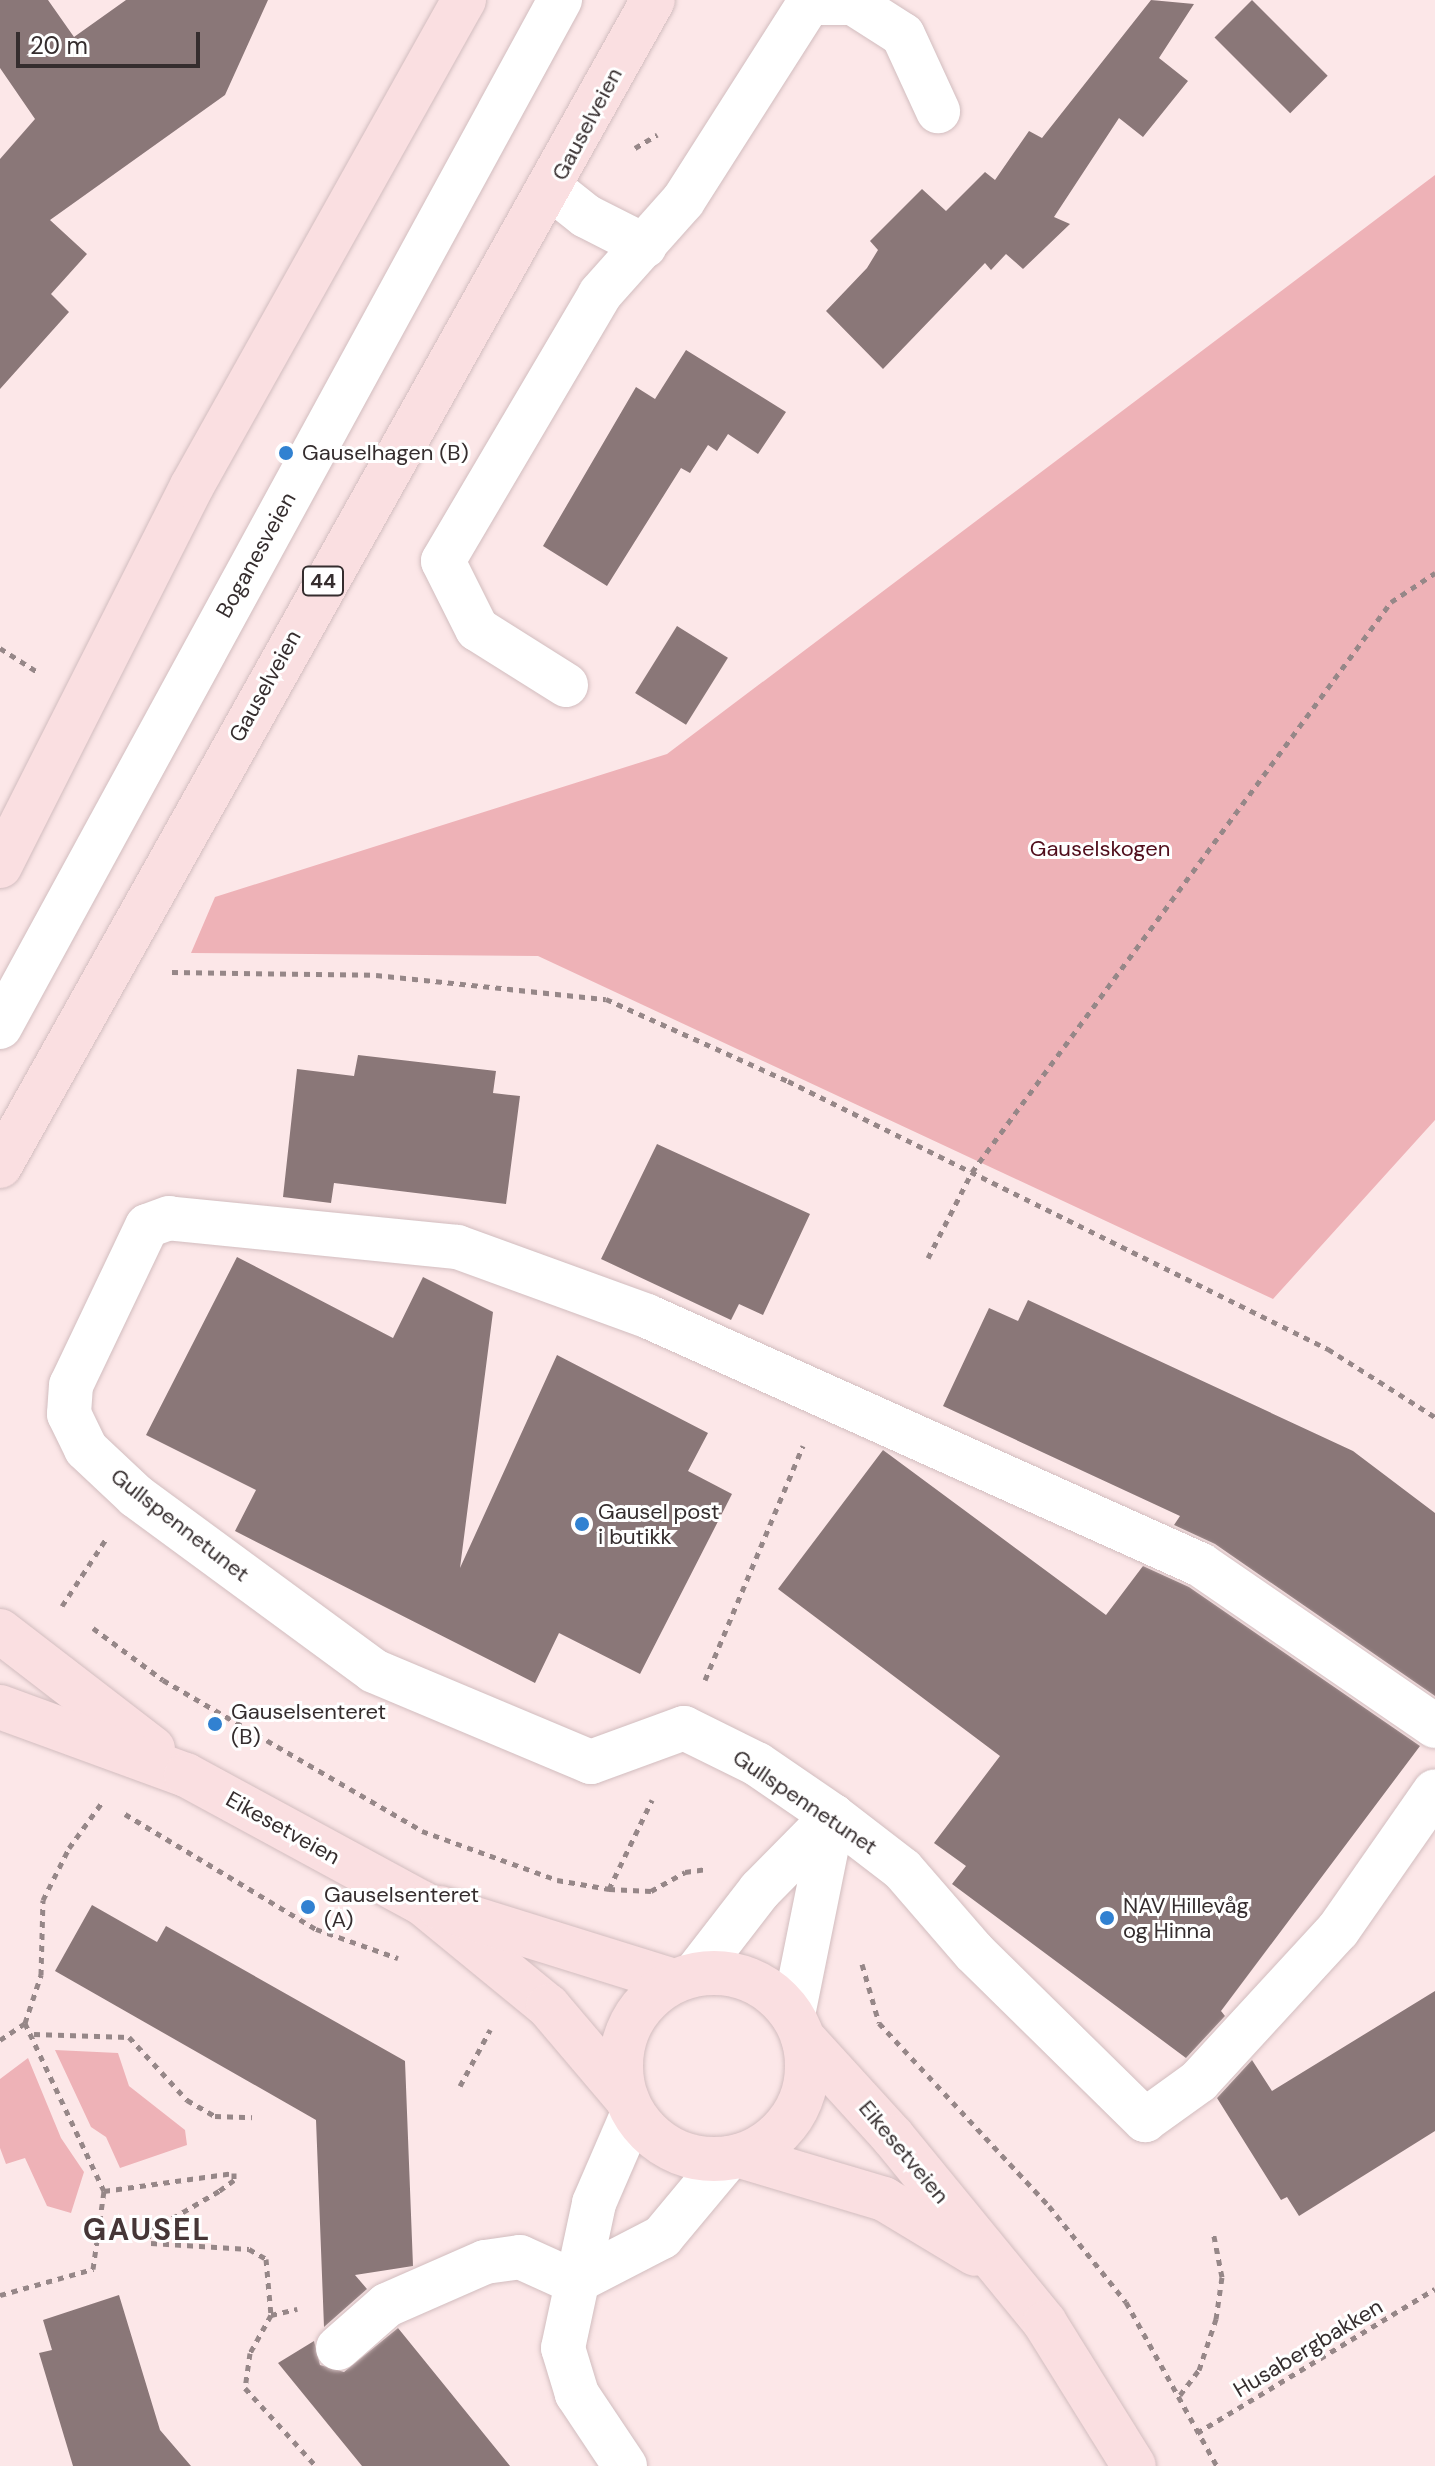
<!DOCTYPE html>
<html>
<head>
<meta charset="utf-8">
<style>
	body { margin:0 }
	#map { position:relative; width:1435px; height:2466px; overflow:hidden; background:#fce7e8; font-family:"DM Sans",sans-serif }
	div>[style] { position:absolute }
	.green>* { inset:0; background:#eeb2b7 }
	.building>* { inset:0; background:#8a7778; transform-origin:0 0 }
	.path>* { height:5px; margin-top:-2.5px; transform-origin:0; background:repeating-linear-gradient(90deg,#968788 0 6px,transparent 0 12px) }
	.roads { filter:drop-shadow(0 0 2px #d2bdbf) drop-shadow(0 0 2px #d2bdbf) }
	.minor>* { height:44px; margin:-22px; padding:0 22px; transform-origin:22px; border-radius:22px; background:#fff }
	.major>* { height:44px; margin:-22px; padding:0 22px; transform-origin:22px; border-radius:22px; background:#fadfe1 }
	.major>.ring { margin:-22px; padding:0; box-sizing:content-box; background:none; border:44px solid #fadfe1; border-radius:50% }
	.dots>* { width:22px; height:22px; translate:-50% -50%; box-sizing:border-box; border:4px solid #fff; border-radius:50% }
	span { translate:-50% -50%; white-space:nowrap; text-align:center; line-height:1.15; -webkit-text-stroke:6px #fff; paint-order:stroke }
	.shield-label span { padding:2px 6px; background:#fff; border:2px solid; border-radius:6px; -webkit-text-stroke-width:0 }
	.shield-label { font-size:20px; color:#352d2e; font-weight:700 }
	.street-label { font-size:22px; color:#352d2e }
	.poi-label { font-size:22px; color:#352d2e }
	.left { translate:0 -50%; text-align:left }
	.park-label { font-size:22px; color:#500e1c }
	.district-label { font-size:30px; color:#463637; font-weight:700; letter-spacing:2px }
	.scale { position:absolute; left:16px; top:32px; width:184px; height:36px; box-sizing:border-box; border:4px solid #352d2e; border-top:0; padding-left:10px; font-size:24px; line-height:28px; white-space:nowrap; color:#352d2e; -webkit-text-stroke:6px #fff; paint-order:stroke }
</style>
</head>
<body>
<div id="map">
	<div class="green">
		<div style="clip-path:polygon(1435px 175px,1435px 1120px,1273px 1299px,538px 956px,191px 953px,215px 897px,667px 754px)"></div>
		<div style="clip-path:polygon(55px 2050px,118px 2053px,129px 2086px,185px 2130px,187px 2145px,120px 2168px,106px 2137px,91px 2127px)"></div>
		<div style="clip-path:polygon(28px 2058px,61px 2138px,84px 2172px,71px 2213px,47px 2206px,25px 2158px,6px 2164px,0 2148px,0 2079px)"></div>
	</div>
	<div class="building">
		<div style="clip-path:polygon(0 0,48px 0,74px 37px,126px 0,268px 0,225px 95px,50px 220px,87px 254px,51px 294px,69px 312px,0 389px,0 159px,35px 119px,0 68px)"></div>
		<div style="clip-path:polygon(1151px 0,1194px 4px,1159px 58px,1188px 81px,1143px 137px,1119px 118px,1054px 217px,1070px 224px,1023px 269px,1006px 254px,991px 270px,985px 263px,883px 369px,826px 311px,867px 268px,878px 250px,870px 241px,922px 189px,946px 211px,985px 172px,995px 180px,1029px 131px,1042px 138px)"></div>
		<div style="left:1252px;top:0;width:107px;height:53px;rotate:45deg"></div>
		<div style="clip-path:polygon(686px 350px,786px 412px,758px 454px,728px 434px,717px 451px,708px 445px,690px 473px,681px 468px,607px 586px,543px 546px,636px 387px,655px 399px)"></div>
		<div style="left:677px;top:626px;width:60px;height:79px;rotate:32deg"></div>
		<div style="clip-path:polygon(358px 1055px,496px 1071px,493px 1093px,520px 1096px,506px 1204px,334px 1183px,331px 1203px,283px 1197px,297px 1069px,354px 1076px)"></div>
		<div style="clip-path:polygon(657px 1144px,810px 1214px,763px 1315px,739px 1304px,731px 1320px,601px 1259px)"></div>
		<div style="clip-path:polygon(237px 1257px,393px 1338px,423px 1277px,493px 1312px,460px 1568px,557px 1355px,708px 1433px,688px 1471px,732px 1494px,640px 1674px,559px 1633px,535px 1683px,235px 1531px,256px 1490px,146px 1435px)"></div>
		<div style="clip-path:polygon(1028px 1300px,1353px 1451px,1435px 1513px,1435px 1696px,1215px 1544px,1174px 1525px,1180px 1516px,943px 1406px,989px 1308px,1018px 1321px)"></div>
		<div style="clip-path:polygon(883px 1450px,1106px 1615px,1143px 1566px,1189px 1587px,1420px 1746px,1221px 2011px,1225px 2016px,1186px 2058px,952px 1884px,966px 1866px,934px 1843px,1000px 1756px,778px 1589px)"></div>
		<div style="clip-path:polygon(92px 1905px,157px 1942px,166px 1926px,405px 2061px,413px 2266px,355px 2275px,367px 2289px,324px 2327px,316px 2120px,55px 1971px)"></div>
		<div style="clip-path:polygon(1435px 1991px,1435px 2131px,1299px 2216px,1287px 2197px,1281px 2200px,1217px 2098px,1252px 2060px,1272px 2091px)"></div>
		<div style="clip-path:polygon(119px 2295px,160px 2430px,191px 2466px,73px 2466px,39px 2353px,52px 2350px,43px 2320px)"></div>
		<div style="clip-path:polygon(398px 2328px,510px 2466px,362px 2466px,278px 2363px,314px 2341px,320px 2365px,344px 2372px)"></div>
	</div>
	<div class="path">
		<div style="left:635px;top:148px;width:26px;rotate:-31deg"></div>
		<div style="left:0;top:648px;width:43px;rotate:32.6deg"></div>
		<div style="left:172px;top:972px;width:204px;rotate:0.8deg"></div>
		<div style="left:376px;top:975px;width:231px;rotate:6deg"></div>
		<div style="left:606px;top:999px;width:200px;rotate:24.3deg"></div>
		<div style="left:788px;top:1081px;width:603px;rotate:26.4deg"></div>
		<div style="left:1328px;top:1349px;width:127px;rotate:32.4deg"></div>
		<div style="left:928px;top:1258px;width:97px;rotate:-62.9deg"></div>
		<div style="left:972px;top:1172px;width:707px;rotate:-53.68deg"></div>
		<div style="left:1391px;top:602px;width:53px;rotate:-33.4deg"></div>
		<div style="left:62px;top:1606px;width:80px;rotate:-56.7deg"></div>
		<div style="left:93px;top:1628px;width:87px;rotate:36.6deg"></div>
		<div style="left:163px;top:1680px;width:300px;rotate:30.2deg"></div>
		<div style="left:422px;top:1831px;width:144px;rotate:19.9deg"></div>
		<div style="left:557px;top:1880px;width:53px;rotate:9.8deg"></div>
		<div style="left:609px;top:1889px;width:42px;rotate:2.7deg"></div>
		<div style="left:651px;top:1891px;width:39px;rotate:-29deg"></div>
		<div style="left:685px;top:1872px;width:22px;rotate:-8deg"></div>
		<div style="left:705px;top:1680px;width:254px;rotate:-67.3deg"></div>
		<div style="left:125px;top:1814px;width:223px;rotate:31.1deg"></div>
		<div style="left:316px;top:1929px;width:87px;rotate:19.5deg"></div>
		<div style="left:609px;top:1889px;width:99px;rotate:-64.2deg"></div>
		<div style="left:862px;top:1964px;width:61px;rotate:73.9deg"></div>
		<div style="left:879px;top:2023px;width:250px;rotate:47.1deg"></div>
		<div style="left:1049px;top:2206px;width:123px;rotate:51.3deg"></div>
		<div style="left:1126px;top:2302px;width:188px;rotate:61deg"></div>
		<div style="left:34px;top:2034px;width:95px;rotate:1.8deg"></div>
		<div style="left:129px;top:2037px;width:86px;rotate:47.4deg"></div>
		<div style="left:187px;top:2100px;width:32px;rotate:30deg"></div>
		<div style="left:215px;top:2116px;width:37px;rotate:2deg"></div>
		<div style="left:0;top:2040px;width:30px;rotate:-34deg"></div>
		<div style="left:25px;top:2023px;width:51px;rotate:-71.6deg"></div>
		<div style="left:41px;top:1975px;width:75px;rotate:-88.5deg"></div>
		<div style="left:43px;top:1900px;width:58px;rotate:-63.4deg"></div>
		<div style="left:69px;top:1848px;width:58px;rotate:-54.1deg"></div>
		<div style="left:460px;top:2086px;width:64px;rotate:-61.8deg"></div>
		<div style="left:104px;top:2191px;width:131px;rotate:-7.9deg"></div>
		<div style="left:234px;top:2173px;width:7px;rotate:90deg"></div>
		<div style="left:234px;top:2180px;width:19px;rotate:144deg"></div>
		<div style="left:219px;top:2191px;width:83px;rotate:149.7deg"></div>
		<div style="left:147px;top:2233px;width:11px;rotate:68deg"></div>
		<div style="left:151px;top:2243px;width:98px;rotate:3.5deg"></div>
		<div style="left:249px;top:2249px;width:20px;rotate:30deg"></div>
		<div style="left:266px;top:2259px;width:56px;rotate:84.9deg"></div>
		<div style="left:271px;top:2315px;width:43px;rotate:118.9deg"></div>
		<div style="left:250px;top:2353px;width:35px;rotate:98deg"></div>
		<div style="left:245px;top:2388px;width:105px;rotate:47.7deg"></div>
		<div style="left:0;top:2295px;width:97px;rotate:-15.6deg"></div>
		<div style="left:93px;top:2269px;width:79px;rotate:-82deg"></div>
		<div style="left:104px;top:2191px;width:186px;rotate:-115.2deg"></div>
		<div style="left:271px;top:2315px;width:27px;rotate:-13deg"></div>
		<div style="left:1180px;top:2395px;width:31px;rotate:-53deg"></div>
		<div style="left:1199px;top:2370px;width:54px;rotate:-71.6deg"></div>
		<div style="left:1216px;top:2319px;width:42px;rotate:-81.9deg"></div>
		<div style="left:1222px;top:2277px;width:47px;rotate:-101.1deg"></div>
		<div style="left:1197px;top:2433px;width:278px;rotate:-31.2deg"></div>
	</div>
	<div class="roads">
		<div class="minor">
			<div style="left:552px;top:189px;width:43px;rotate:38.5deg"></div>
			<div style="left:586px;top:216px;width:66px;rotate:27deg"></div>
			<div style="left:566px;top:685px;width:105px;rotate:-147.8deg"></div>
			<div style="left:477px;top:629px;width:76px;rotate:-116.6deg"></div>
			<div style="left:443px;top:561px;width:310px;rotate:-59.5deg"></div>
			<div style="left:600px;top:294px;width:125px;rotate:-48.3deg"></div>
			<div style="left:683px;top:201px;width:235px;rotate:-57.5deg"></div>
			<div style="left:809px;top:3px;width:44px"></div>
			<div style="left:853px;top:3px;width:59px;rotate:32.6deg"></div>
			<div style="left:903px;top:35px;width:84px;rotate:65.3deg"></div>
			<div style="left:0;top:1027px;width:1170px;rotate:-61.4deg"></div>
			<div style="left:1435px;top:1726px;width:284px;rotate:-145.5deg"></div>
			<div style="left:1201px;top:1565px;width:607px;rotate:-155.8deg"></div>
			<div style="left:647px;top:1316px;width:202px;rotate:-160deg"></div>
			<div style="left:457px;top:1247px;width:289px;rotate:-174.3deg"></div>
			<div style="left:169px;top:1218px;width:23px;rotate:160deg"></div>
			<div style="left:147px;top:1226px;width:176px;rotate:115.5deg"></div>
			<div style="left:71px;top:1385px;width:29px;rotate:94deg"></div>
			<div style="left:69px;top:1414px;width:39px;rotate:64deg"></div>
			<div style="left:86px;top:1449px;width:69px;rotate:43.2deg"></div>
			<div style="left:136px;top:1496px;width:295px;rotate:36.3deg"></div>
			<div style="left:374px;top:1671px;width:235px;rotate:22.8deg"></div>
			<div style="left:591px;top:1762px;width:99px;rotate:-20.1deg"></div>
			<div style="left:684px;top:1728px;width:81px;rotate:26.3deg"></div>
			<div style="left:757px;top:1764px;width:92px;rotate:34.4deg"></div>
			<div style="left:833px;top:1816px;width:88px;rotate:37.6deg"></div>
			<div style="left:903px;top:1870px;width:108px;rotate:49.1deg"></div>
			<div style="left:974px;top:1952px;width:240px;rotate:44.5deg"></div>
			<div style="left:1145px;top:2120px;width:67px;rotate:-35.8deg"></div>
			<div style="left:1199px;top:2081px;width:205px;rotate:-47.4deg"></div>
			<div style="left:1338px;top:1930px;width:169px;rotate:-55.1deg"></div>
			<div style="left:695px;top:1974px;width:106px;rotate:-52.3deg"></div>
			<div style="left:760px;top:1890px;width:104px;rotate:-45.4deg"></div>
			<div style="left:793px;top:2015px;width:203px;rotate:-78.6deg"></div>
			<div style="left:575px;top:2282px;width:98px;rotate:-27.3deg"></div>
			<div style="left:662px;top:2237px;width:102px;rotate:-50.2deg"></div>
			<div style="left:338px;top:2348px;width:65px;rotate:-41.3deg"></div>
			<div style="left:387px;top:2305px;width:107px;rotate:-23.7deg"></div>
			<div style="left:485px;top:2262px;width:35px;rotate:-8deg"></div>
			<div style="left:520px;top:2257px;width:60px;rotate:24.4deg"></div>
			<div style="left:625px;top:2466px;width:87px;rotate:-123.7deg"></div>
			<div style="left:577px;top:2394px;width:48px;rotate:-106.9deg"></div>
			<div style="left:563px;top:2348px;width:148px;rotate:-77.9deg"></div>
			<div style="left:594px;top:2203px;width:98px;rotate:-66.6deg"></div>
		</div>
		<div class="major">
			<div style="left:0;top:866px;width:426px;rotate:-63.2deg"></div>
			<div style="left:192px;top:486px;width:557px;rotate:-60.77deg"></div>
			<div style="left:0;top:1166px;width:1336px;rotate:-60.75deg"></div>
			<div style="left:0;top:1631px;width:193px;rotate:37.6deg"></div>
			<div style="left:0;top:1707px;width:198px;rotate:20.1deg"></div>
			<div style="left:186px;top:1775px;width:268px;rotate:28.5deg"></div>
			<div style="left:422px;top:1903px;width:163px;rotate:39.3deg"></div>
			<div style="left:548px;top:2006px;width:122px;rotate:49.7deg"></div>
			<div style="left:440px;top:1908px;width:245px;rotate:17.3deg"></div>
			<div class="ring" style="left:621px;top:1973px;width:142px;height:142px"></div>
			<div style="left:803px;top:2038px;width:134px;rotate:47.7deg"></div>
			<div style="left:893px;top:2137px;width:240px;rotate:50.7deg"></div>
			<div style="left:1045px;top:2323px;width:168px;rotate:58.1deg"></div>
			<div style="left:740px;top:2156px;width:150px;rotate:16.6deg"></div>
			<div style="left:884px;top:2199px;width:106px;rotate:31.1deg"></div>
		</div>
	</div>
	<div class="dots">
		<div style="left:286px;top:453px;background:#3181d1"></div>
		<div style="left:582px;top:1524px;background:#3181d1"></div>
		<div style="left:215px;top:1724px;background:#3181d1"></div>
		<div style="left:308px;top:1907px;background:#3181d1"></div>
		<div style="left:1107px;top:1918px;background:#3181d1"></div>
	</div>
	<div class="shield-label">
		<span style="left:323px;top:581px">44</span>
	</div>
	<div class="street-label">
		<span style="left:587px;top:124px;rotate:-62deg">Gauselveien</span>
		<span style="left:256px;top:555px;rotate:-61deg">Boganesveien</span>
		<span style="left:265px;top:686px;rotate:-61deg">Gauselveien</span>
		<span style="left:180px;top:1525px;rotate:38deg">Gullspennetunet</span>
		<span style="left:805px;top:1802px;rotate:34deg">Gullspennetunet</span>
		<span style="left:283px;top:1828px;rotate:29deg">Eikesetveien</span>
		<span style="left:904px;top:2152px;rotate:50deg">Eikesetveien</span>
		<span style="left:1308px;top:2348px;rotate:-31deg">Husabergbakken</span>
	</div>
	<div class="poi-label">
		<span class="left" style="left:302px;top:453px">Gauselhagen (B)</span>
		<span class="left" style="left:598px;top:1524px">Gausel post<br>i butikk</span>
		<span class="left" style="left:231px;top:1724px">Gauselsenteret<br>(B)</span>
		<span class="left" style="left:324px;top:1907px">Gauselsenteret<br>(A)</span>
		<span class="left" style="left:1123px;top:1918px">NAV Hillevåg<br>og Hinna</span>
	</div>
	<div class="park-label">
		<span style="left:1100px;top:849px">Gauselskogen</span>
	</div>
	<div class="district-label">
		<span style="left:147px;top:2230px">GAUSEL</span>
	</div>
	<div class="scale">20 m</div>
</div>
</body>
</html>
